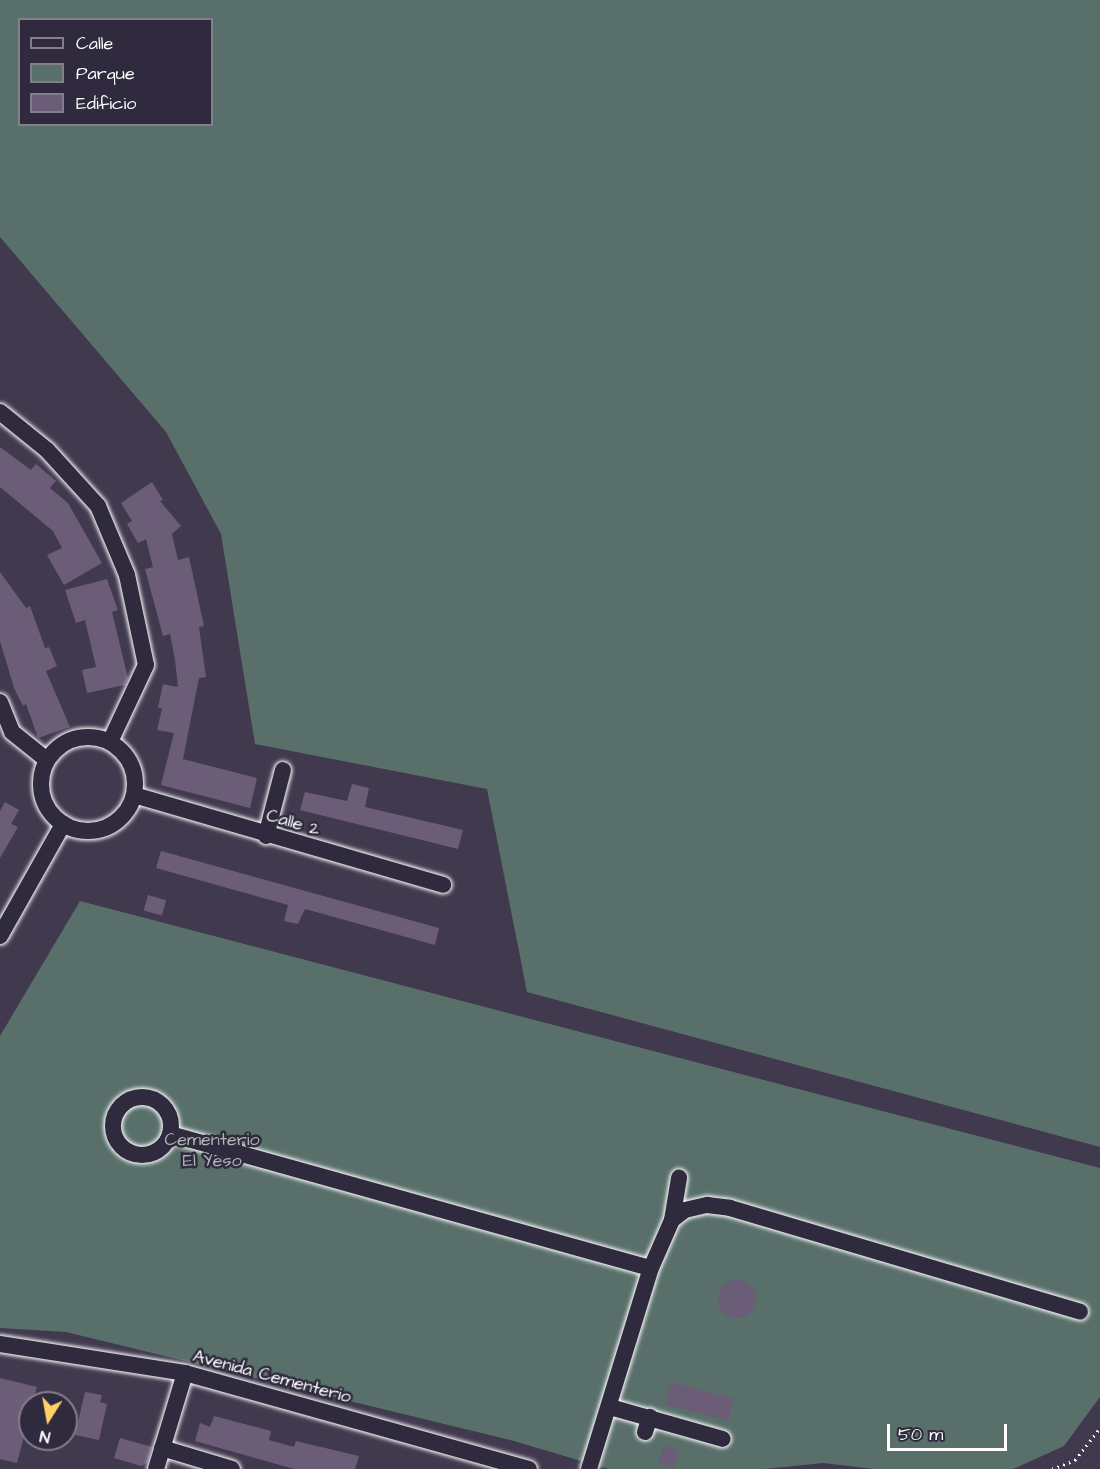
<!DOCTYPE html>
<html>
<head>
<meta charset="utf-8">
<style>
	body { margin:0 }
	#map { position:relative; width:1100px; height:1469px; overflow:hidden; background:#41394e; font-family:"Architects Daughter",sans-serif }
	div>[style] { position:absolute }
	.green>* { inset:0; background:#586f6a }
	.building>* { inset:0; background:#6b5c77; transform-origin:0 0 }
	.round { border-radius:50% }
	.path>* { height:3px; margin-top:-1.5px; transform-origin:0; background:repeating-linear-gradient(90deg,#fff 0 1.5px,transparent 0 6px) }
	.roads { filter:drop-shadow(0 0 2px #fff) drop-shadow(0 0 2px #fff) }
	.minor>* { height:16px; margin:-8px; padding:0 8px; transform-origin:8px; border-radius:8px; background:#2f2a3d }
	.minor>.ring { margin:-8px; padding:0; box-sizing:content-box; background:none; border:16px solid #2f2a3d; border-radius:50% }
	span { translate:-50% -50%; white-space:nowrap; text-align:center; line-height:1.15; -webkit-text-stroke:5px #2f2a3d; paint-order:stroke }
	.street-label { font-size:18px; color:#fff }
	.park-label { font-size:18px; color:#acb7b4 }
	.legend { position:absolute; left:18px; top:18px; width:195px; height:108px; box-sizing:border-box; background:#2f2a3d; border:2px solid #827f8b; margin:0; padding:8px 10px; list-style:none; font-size:18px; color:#fff }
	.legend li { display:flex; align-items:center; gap:12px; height:30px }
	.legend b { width:30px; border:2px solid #827f8b }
	.north { position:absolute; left:18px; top:1391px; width:60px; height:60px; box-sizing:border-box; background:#2f2a3d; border:2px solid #827f8b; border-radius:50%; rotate:191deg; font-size:16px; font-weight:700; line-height:24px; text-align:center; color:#fff }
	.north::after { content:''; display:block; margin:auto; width:21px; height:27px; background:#ffd166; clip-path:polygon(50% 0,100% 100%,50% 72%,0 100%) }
	.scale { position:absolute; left:887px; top:1424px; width:120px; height:27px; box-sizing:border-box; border:3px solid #fff; border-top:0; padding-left:8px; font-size:18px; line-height:21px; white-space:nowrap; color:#fff; -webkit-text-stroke:4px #2f2a3d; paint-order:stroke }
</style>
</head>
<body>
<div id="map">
	<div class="green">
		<div style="clip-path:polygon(evenodd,0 0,1100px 0,1100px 1147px,527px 992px,487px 789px,255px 744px,221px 534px,166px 432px,0 237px,0 0,20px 20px,212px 20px,212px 124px,20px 124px,20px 20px)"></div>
		<div style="clip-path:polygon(80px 901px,1100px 1168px,1100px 1397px,1064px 1446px,1013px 1469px,874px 1469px,823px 1463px,765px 1469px,608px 1469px,514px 1441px,66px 1332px,0 1328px,0 1036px)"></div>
	</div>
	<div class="building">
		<div style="clip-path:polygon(0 447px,31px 470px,36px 464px,56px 481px,50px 488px,68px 503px,102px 563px,64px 585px,47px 555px,62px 548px,53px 531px,0 487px)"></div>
		<div style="clip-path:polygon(152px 482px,163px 500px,160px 501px,181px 526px,172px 534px,178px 560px,189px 557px,204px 626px,199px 627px,206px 677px,199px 678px,183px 759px,257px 778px,250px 808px,161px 785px,174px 733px,157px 730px,162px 708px,158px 708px,163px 684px,178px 687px,175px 660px,170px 634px,163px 636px,145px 569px,153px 567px,146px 539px,138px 543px,127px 524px,132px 521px,121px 503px)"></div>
		<div style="clip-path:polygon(0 572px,26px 608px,30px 606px,45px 648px,49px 647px,57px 666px,46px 671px,70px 727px,38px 738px,26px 704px,23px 706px,14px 688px,0 641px)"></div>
		<div style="clip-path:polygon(107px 579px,118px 610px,112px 612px,128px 678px,125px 685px,87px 693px,82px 670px,96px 667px,85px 620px,76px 623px,65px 590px)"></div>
		<div style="clip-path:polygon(352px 784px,369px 788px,365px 807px,463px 830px,458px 849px,300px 810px,305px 792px,347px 801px)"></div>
		<div style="clip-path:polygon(5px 802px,19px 810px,11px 824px,18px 827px,0 858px,0 811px)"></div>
		<div style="clip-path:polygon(161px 851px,439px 928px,435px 945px,305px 909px,298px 924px,284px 921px,288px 905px,156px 868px)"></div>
		<div style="left:148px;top:895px;width:19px;height:16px;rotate:16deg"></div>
		<div class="round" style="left:718px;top:1280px;width:38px;height:38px"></div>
		<div style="clip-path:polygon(0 1378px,37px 1387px,17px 1463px,0 1459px)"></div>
		<div style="left:671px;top:1382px;width:65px;height:23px;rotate:15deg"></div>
		<div style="clip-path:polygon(85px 1392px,102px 1395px,100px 1402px,107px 1404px,99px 1440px,75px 1435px)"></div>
		<div style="clip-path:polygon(214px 1416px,271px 1431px,269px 1440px,294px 1447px,296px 1441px,359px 1456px,355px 1469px,294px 1469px,195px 1441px,200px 1423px,210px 1427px)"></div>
		<div style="clip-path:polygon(120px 1438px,152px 1447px,147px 1463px,141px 1466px,114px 1458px)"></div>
		<div style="left:664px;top:1445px;width:16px;height:19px;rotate:18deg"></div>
	</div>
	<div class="path">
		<div style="left:1052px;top:1469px;width:25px;rotate:-21deg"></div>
		<div style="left:1075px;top:1460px;width:41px;rotate:-52deg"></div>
	</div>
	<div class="roads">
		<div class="minor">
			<div style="left:0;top:412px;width:60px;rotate:39deg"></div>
			<div style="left:47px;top:450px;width:76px;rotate:47.7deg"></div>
			<div style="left:98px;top:506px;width:75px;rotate:67.2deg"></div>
			<div style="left:127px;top:575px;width:92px;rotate:78.1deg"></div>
			<div style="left:146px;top:665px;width:85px;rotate:115.1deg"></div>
			<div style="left:0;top:702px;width:32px;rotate:68deg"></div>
			<div style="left:12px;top:732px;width:45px;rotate:38.7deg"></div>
			<div class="ring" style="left:41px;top:737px;width:78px;height:78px"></div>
			<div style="left:134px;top:795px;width:322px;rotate:16.2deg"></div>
			<div style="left:266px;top:836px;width:68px;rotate:-75.6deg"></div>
			<div style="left:0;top:936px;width:129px;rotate:-60.6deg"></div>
			<div class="ring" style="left:113px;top:1097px;width:42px;height:42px"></div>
			<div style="left:170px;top:1134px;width:499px;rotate:15.6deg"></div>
			<div style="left:672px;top:1220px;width:16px;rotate:-38deg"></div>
			<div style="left:685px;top:1210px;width:23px;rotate:-13deg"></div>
			<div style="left:707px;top:1205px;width:23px;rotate:7deg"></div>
			<div style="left:730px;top:1208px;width:365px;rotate:16.5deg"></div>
			<div style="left:0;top:1344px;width:187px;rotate:8.9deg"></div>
			<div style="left:185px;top:1373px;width:357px;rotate:15.6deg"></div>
			<div style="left:610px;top:1407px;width:117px;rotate:15.8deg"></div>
			<div style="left:645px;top:1432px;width:16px;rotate:-72deg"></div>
			<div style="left:162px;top:1448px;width:73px;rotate:16.7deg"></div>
			<div style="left:156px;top:1469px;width:100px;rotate:-73.2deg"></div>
			<div style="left:589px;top:1469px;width:210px;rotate:-72.9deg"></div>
			<div style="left:651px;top:1268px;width:52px;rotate:-66.4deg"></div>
			<div style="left:672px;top:1220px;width:43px;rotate:-80.5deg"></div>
		</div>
	</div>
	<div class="street-label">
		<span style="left:293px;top:823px;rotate:16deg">Calle 2</span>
		<span style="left:272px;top:1377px;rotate:15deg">Avenida Cementerio</span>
	</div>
	<div class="park-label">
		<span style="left:212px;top:1151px">Cementerio<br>El Yeso</span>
	</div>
	<ul class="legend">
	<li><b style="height:8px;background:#2f2a3d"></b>Calle</li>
	<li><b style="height:16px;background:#586f6a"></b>Parque</li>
	<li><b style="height:16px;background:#6b5c77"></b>Edificio</li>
	</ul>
	<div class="north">N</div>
	<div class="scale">50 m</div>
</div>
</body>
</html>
